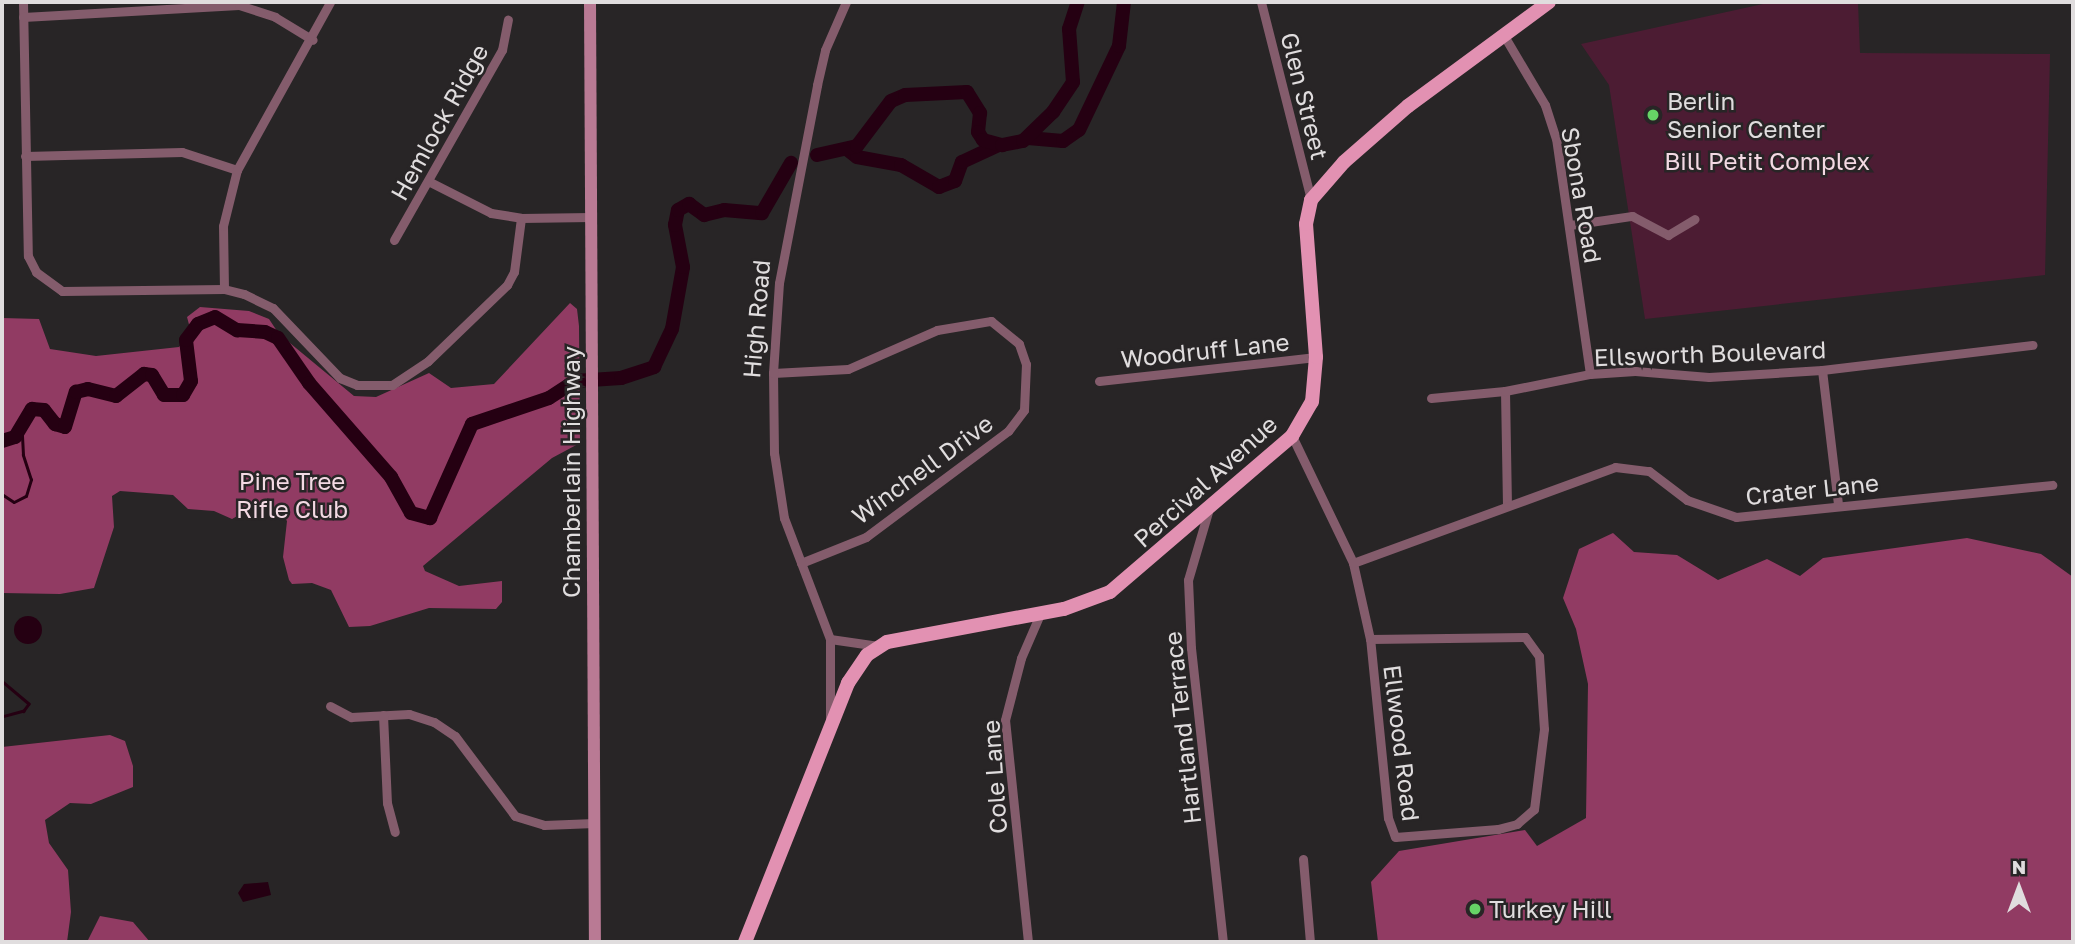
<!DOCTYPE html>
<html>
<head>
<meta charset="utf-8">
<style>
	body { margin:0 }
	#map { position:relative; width:2075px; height:944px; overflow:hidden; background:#282526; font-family:"Golos Text",sans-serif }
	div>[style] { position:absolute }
	.green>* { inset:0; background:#4c1c33 }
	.forest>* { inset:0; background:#913b63 }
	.water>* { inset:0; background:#250012 }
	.round { border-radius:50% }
	.stream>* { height:2.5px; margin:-1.25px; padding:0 1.25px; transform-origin:1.25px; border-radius:1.25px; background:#250012 }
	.river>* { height:14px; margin:-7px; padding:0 7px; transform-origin:7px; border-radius:7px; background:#250012 }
	.street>* { height:9px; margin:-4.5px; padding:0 4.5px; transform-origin:4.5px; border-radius:4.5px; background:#845c6c }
	.secondary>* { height:12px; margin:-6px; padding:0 6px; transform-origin:6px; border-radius:6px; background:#b97a94 }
	.primary>* { height:14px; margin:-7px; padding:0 7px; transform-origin:7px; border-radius:7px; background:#e291b2 }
	.dots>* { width:19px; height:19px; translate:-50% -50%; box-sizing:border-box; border:4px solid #282526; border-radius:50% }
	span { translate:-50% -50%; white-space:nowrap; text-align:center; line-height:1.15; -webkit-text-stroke:5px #282526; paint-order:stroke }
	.street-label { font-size:24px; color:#e0ddde }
	.poi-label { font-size:24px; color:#e0ddde }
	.left { translate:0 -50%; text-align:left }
	.park-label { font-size:24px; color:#f3d9e3 }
	.frame { position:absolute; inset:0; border:4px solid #e0ddde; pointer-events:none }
	.north { position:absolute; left:1984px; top:853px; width:70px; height:70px; -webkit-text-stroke:5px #282526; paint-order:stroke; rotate:0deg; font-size:19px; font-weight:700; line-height:28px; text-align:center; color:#e0ddde }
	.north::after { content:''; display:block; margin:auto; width:24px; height:32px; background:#e0ddde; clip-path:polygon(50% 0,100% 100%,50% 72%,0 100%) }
</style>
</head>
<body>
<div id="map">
	<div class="green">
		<div style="clip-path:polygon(1772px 2px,1858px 2px,1860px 53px,2050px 54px,2045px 275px,1645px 319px,1609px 85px,1581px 44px)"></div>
	</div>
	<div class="forest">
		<div style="clip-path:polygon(570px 303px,577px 309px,579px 326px,580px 443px,552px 458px,423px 566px,425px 571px,459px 586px,502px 581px,502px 602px,496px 609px,429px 608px,370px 626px,349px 627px,331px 590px,312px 583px,292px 584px,289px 580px,283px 557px,287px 521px,281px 513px,259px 504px,232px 519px,214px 511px,188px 509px,173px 495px,120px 491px,112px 496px,114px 527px,94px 588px,60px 594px,2px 593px,2px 318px,39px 319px,50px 349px,96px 356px,179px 347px,191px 332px,187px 317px,200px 307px,249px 311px,269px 319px,279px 334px,354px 396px,376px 397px,429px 373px,451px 388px,494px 384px)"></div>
		<div style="clip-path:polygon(1613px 533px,1634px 552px,1677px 555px,1718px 580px,1767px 559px,1800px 576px,1823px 558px,1967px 538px,2041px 554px,2073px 577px,2073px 942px,1378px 942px,1371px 882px,1399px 851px,1525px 830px,1537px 846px,1586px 818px,1588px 684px,1576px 629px,1563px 598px,1579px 549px)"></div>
		<div style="clip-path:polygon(110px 735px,125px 741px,133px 766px,133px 787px,91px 804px,70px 803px,45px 820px,49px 843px,68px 870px,71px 912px,67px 942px,2px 942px,2px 747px)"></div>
		<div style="clip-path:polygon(100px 916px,133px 922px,150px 942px,87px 942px)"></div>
	</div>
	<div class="water">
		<div class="round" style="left:14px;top:616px;width:28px;height:28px"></div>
		<div style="clip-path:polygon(244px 884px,268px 882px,271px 895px,243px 902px,238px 893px)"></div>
	</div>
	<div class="stream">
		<div style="left:2px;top:494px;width:14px;rotate:34deg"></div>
		<div style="left:14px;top:502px;width:13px;rotate:-27deg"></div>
		<div style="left:26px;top:496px;width:17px;rotate:-73deg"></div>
		<div style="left:31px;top:480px;width:26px;rotate:-108deg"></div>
		<div style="left:23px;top:455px;width:34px;rotate:-93deg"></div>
		<div style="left:2px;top:681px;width:35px;rotate:40deg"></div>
		<div style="left:29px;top:704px;width:9px;rotate:126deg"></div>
		<div style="left:24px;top:711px;width:23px;rotate:165deg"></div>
	</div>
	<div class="river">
		<div style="left:1028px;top:138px;width:35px;rotate:5deg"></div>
		<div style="left:1063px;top:141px;width:19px;rotate:-35deg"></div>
		<div style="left:1079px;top:130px;width:93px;rotate:-64.5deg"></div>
		<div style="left:1119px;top:46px;width:44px;rotate:-83.5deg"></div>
		<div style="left:848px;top:150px;width:11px;rotate:38deg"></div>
		<div style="left:857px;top:157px;width:45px;rotate:10.3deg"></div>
		<div style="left:901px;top:165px;width:44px;rotate:30.1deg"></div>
		<div style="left:939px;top:187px;width:17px;rotate:-21deg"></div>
		<div style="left:955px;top:181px;width:20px;rotate:-70deg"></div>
		<div style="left:962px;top:162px;width:40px;rotate:-25deg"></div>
		<div style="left:817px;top:155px;width:41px;rotate:-12.7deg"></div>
		<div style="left:857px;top:146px;width:56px;rotate:-52.9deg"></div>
		<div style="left:891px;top:101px;width:15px;rotate:-23deg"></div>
		<div style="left:905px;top:95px;width:62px;rotate:-2.8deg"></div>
		<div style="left:967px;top:92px;width:25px;rotate:58deg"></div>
		<div style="left:980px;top:113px;width:19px;rotate:96deg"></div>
		<div style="left:978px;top:132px;width:9px;rotate:58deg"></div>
		<div style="left:983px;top:140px;width:20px;rotate:15deg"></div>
		<div style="left:1002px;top:145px;width:21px;rotate:-11deg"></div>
		<div style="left:1023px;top:141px;width:42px;rotate:-44deg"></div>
		<div style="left:1053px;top:112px;width:36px;rotate:-56deg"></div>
		<div style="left:1073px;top:82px;width:53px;rotate:-94.3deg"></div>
		<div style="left:1069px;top:29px;width:28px;rotate:-72deg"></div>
		<div style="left:2px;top:441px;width:14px;rotate:-17deg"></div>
		<div style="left:15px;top:437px;width:33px;rotate:-59deg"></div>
		<div style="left:32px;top:409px;width:12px;rotate:5deg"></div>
		<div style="left:44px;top:410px;width:18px;rotate:52deg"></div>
		<div style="left:55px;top:424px;width:10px;rotate:17deg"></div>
		<div style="left:65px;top:427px;width:37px;rotate:-73deg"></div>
		<div style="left:76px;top:392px;width:12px;rotate:-14deg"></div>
		<div style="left:88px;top:389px;width:29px;rotate:14deg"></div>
		<div style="left:116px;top:396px;width:36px;rotate:-38deg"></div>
		<div style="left:144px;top:374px;width:8px;rotate:7deg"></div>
		<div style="left:152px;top:375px;width:23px;rotate:59deg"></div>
		<div style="left:164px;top:395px;width:19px"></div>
		<div style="left:183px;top:395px;width:16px;rotate:-60deg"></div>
		<div style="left:191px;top:381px;width:41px;rotate:-97deg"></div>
		<div style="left:186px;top:340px;width:20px;rotate:-53deg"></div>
		<div style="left:198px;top:324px;width:18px;rotate:-22deg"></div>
		<div style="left:215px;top:317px;width:26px;rotate:31deg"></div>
		<div style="left:237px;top:330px;width:28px;rotate:4deg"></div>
		<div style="left:265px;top:332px;width:14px;rotate:25deg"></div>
		<div style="left:278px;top:338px;width:55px;rotate:55.4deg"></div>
		<div style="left:309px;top:383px;width:125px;rotate:48.9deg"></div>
		<div style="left:391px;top:477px;width:41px;rotate:60.9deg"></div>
		<div style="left:411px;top:513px;width:20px;rotate:15deg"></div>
		<div style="left:430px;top:518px;width:103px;rotate:-65.9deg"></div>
		<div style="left:472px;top:424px;width:81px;rotate:-18.7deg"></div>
		<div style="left:549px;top:398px;width:31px;rotate:-33deg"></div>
		<div style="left:575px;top:381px;width:46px;rotate:-3.7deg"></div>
		<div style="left:621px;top:378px;width:35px;rotate:-18deg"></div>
		<div style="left:654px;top:367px;width:42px;rotate:-64.7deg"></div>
		<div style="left:672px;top:329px;width:63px;rotate:-79.9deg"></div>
		<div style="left:683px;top:267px;width:43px;rotate:-100.8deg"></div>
		<div style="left:675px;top:225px;width:15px;rotate:-79deg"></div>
		<div style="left:678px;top:210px;width:13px;rotate:-29deg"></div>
		<div style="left:689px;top:204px;width:19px;rotate:36deg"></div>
		<div style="left:704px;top:215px;width:21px;rotate:-14deg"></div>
		<div style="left:724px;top:210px;width:38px;rotate:5deg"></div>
		<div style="left:762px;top:213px;width:58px;rotate:-59.9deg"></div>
	</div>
	<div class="street">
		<div style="left:23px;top:2px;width:254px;rotate:88.9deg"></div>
		<div style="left:28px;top:256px;width:18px;rotate:63deg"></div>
		<div style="left:36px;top:272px;width:32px;rotate:36deg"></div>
		<div style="left:62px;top:291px;width:162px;rotate:-0.7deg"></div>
		<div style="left:224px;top:289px;width:21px;rotate:14deg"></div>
		<div style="left:244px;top:294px;width:32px;rotate:26deg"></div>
		<div style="left:273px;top:308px;width:97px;rotate:46.3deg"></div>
		<div style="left:340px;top:378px;width:18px;rotate:22deg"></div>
		<div style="left:357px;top:385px;width:35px"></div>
		<div style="left:392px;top:385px;width:43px;rotate:-33.7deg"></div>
		<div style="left:428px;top:361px;width:110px;rotate:-43.9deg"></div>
		<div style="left:507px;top:285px;width:15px;rotate:-62deg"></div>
		<div style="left:514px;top:272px;width:54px;rotate:-82.6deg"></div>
		<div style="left:1261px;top:2px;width:204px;rotate:75.8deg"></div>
		<div style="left:23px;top:17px;width:216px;rotate:-3.2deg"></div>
		<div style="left:239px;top:5px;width:38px;rotate:18deg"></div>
		<div style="left:275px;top:17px;width:44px;rotate:31.2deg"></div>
		<div style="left:1503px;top:34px;width:82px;rotate:59.4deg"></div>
		<div style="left:1545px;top:105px;width:35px;rotate:72deg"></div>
		<div style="left:1556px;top:138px;width:238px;rotate:81.8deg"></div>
		<div style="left:25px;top:156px;width:157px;rotate:-1.5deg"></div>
		<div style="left:182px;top:152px;width:58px;rotate:18.1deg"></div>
		<div style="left:430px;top:182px;width:68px;rotate:26.9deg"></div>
		<div style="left:491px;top:213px;width:30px;rotate:9deg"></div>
		<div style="left:521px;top:218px;width:70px;rotate:-0.8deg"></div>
		<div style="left:1570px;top:225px;width:63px;rotate:-8.3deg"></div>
		<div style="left:1632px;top:216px;width:41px;rotate:27.8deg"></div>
		<div style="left:1668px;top:235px;width:31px;rotate:-31deg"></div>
		<div style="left:394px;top:240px;width:219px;rotate:-60.4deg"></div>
		<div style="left:502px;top:50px;width:31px;rotate:-79deg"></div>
		<div style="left:224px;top:289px;width:63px;rotate:-90.9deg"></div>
		<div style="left:223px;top:226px;width:58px;rotate:-76deg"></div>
		<div style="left:237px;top:170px;width:192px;rotate:-61deg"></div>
		<div style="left:1822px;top:370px;width:136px;rotate:83.2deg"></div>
		<div style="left:773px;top:373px;width:75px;rotate:-3.1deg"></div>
		<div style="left:848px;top:369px;width:97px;rotate:-23.7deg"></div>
		<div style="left:937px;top:330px;width:55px;rotate:-9.5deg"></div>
		<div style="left:991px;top:321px;width:36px;rotate:39deg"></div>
		<div style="left:1019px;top:344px;width:21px;rotate:71deg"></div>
		<div style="left:1026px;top:364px;width:46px;rotate:92.5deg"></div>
		<div style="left:1024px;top:410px;width:26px;rotate:127deg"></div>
		<div style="left:1008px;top:431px;width:177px;rotate:143.3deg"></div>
		<div style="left:866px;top:537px;width:70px;rotate:158.2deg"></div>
		<div style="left:1099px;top:381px;width:218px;rotate:-6.3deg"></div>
		<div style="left:1505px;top:391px;width:115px;rotate:89deg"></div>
		<div style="left:1431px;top:398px;width:74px;rotate:-5.4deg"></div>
		<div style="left:1505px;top:391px;width:87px;rotate:-11.3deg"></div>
		<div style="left:1590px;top:374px;width:45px;rotate:-3.8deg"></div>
		<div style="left:1635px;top:371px;width:74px;rotate:4.6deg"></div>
		<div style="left:1709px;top:377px;width:113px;rotate:-3.5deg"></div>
		<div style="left:1822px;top:370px;width:212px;rotate:-6.8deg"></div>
		<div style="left:1292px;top:436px;width:141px;rotate:64.3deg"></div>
		<div style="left:1353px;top:563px;width:78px;rotate:77.4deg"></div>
		<div style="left:1208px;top:512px;width:71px;rotate:106.4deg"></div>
		<div style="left:1188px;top:580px;width:68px;rotate:87.5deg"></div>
		<div style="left:1191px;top:648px;width:296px;rotate:83.8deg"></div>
		<div style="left:1353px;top:563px;width:279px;rotate:-20.1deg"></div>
		<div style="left:1615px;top:467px;width:34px;rotate:7deg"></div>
		<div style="left:1649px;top:471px;width:48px;rotate:37.3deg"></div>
		<div style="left:1687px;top:500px;width:52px;rotate:19.1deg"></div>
		<div style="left:1736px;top:517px;width:318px;rotate:-5.8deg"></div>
		<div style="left:1525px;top:637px;width:24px;rotate:54deg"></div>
		<div style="left:1539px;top:656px;width:73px;rotate:86.1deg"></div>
		<div style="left:1544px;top:729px;width:81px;rotate:97.1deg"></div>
		<div style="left:1534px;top:809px;width:23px;rotate:139deg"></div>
		<div style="left:1517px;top:824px;width:20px;rotate:165deg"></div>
		<div style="left:1498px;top:829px;width:103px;rotate:175.6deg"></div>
		<div style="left:1395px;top:837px;width:20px;rotate:-110deg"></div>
		<div style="left:1388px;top:818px;width:180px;rotate:-95.7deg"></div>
		<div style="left:1370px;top:639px;width:155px;rotate:-0.7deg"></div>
		<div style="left:830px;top:639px;width:49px;rotate:8.3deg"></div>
		<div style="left:330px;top:706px;width:24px;rotate:28deg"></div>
		<div style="left:351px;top:717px;width:58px;rotate:-3deg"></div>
		<div style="left:409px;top:714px;width:26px;rotate:18deg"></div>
		<div style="left:434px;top:722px;width:25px;rotate:34deg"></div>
		<div style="left:455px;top:736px;width:100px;rotate:53.1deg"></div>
		<div style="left:515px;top:816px;width:30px;rotate:17deg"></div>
		<div style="left:544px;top:825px;width:50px;rotate:-2.3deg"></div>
		<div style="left:383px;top:715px;width:88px;rotate:87.4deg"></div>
		<div style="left:387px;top:803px;width:30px;rotate:75deg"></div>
		<div style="left:830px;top:720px;width:81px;rotate:-90deg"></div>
		<div style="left:830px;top:639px;width:129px;rotate:-110.8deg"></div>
		<div style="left:784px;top:518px;width:66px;rotate:-98.7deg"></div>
		<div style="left:774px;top:453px;width:80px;rotate:-90.7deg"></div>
		<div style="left:773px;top:373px;width:90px;rotate:-86.2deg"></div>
		<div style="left:779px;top:283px;width:202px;rotate:-79.1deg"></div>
		<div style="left:817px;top:85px;width:36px;rotate:-77deg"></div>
		<div style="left:825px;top:50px;width:52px;rotate:-66.4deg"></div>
		<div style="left:1303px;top:859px;width:83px;rotate:85.2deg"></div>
		<div style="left:1028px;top:942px;width:223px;rotate:-95.9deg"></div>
		<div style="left:1005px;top:720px;width:64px;rotate:-75.5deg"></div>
		<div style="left:1021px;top:658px;width:48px;rotate:-66.6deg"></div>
	</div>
	<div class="secondary">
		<div style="left:590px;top:2px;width:940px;rotate:89.7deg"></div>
	</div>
	<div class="primary">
		<div style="left:745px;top:942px;width:279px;rotate:-68.3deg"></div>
		<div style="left:848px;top:683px;width:34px;rotate:-56deg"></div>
		<div style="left:867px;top:655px;width:24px;rotate:-33deg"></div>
		<div style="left:887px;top:642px;width:180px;rotate:-10.6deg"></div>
		<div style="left:1064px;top:609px;width:49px;rotate:-20.3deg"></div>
		<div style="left:1110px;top:592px;width:240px;rotate:-40.6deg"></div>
		<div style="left:1292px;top:436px;width:39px;rotate:-60deg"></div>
		<div style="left:1312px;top:402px;width:45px;rotate:-84.9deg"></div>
		<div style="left:1316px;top:357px;width:133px;rotate:-94.3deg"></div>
		<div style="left:1306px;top:224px;width:25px;rotate:-78deg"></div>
		<div style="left:1311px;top:200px;width:50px;rotate:-49deg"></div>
		<div style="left:1344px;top:162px;width:85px;rotate:-41.2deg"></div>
		<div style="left:1408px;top:106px;width:175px;rotate:-36.4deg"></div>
	</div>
	<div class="dots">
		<div style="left:1653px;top:115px;background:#66d466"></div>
		<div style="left:1475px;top:909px;background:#66d466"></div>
	</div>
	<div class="street-label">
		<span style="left:1305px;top:96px;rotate:76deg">Glen Street</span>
		<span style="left:439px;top:122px;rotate:-61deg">Hemlock Ridge</span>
		<span style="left:1582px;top:195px;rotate:80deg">Sbona Road</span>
		<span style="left:756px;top:319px;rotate:-85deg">High Road</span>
		<span style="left:1205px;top:350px;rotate:-6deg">Woodruff Lane</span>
		<span style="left:1710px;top:353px;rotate:-2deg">Ellsworth Boulevard</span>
		<span style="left:922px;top:469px;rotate:-36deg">Winchell Drive</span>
		<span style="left:571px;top:472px;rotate:-90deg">Chamberlain Highway</span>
		<span style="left:1205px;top:481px;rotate:-42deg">Percival Avenue</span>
		<span style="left:1812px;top:489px;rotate:-6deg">Crater Lane</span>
		<span style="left:1182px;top:728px;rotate:-96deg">Hartland Terrace</span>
		<span style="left:1402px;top:743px;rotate:83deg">Ellwood Road</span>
		<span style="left:994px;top:777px;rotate:-94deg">Cole Lane</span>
	</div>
	<div class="poi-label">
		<span class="left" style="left:1667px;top:115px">Berlin<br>Senior Center</span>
		<span class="left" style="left:1489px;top:909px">Turkey Hill</span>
	</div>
	<div class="park-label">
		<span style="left:1767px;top:161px">Bill Petit Complex</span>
		<span style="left:292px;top:495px">Pine Tree<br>Rifle Club</span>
	</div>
	<div class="frame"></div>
	<div class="north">N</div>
</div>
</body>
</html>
